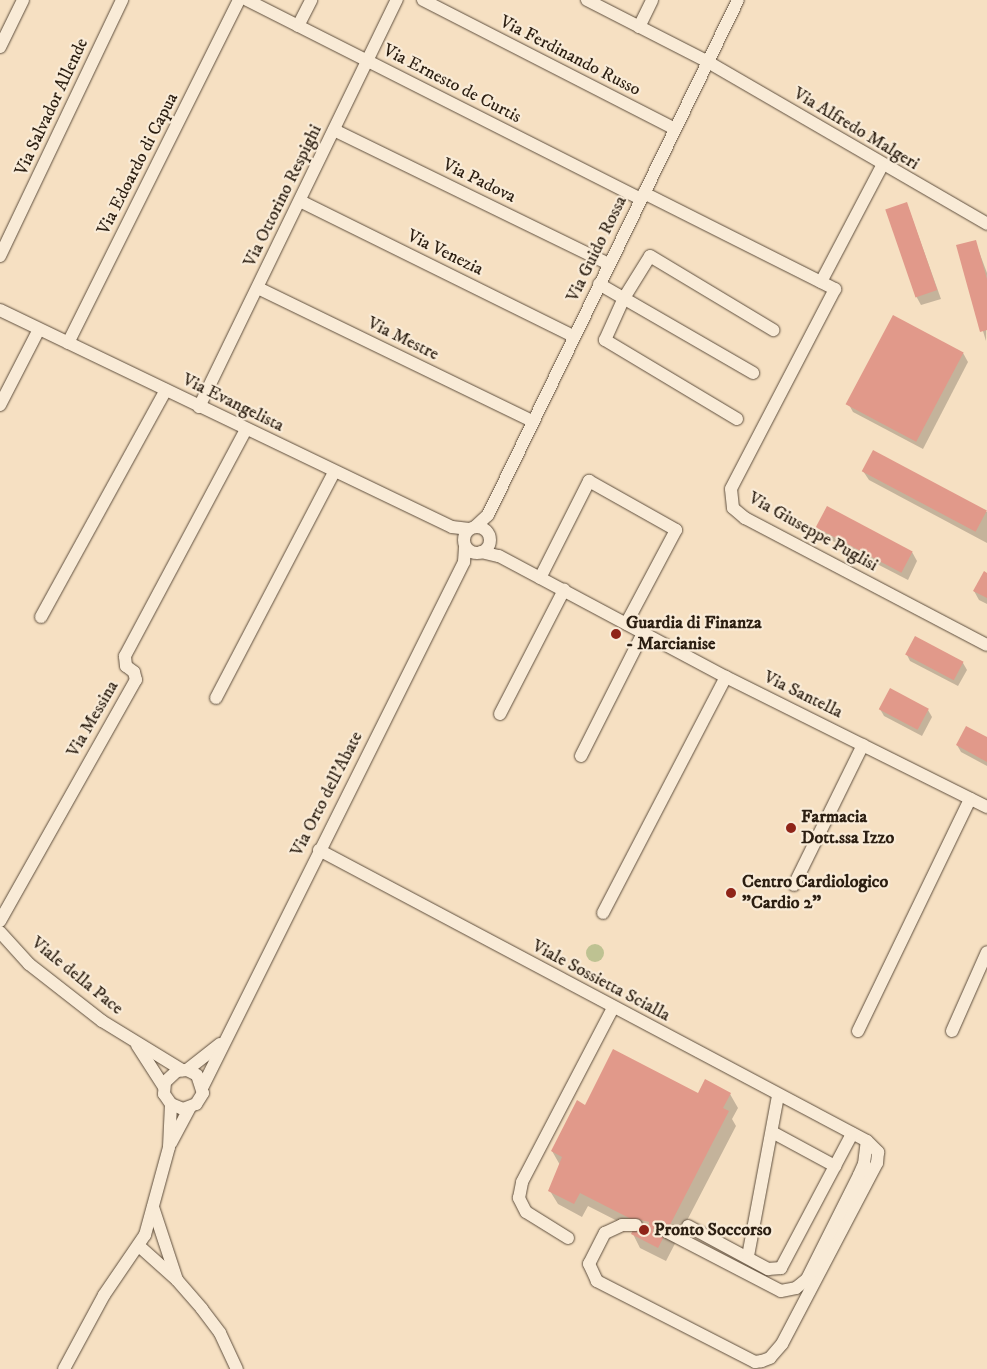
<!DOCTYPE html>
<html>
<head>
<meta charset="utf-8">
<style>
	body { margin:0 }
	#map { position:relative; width:987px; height:1369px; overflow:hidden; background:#f6e0c2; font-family:"IM FELL DW Pica",serif }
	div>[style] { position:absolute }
	.green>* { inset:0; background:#bec292 }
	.round { border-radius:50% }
	.shadow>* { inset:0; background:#0003 }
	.building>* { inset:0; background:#e1998a; transform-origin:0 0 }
	.minor-tunnel>* { height:12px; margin-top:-6px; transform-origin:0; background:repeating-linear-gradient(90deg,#cdb99f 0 12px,transparent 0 18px) }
	.roads { filter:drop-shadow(0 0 1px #5e4e3d) drop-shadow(0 0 1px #5e4e3d) }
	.minor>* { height:12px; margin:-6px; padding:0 6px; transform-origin:6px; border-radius:6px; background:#f9ebd7 }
	.minor>.ring { margin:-6px; padding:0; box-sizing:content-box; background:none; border:12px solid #f9ebd7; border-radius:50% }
	.dots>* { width:14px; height:14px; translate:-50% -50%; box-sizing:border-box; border:2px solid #f9ebd7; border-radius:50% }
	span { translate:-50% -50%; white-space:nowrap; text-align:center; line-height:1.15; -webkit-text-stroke:4.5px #f9ebd7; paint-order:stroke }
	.street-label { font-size:18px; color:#2b1e11 }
	.poi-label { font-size:18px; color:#2b1e11; font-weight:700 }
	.left { translate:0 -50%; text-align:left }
</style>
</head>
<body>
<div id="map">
	<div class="green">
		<div class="round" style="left:586px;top:944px;width:18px;height:18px"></div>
	</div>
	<div class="shadow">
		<div style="clip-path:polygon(907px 204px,941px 299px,921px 305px,916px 296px)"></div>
		<div style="clip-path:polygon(975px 241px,987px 273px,986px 341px,957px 246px)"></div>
		<div style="clip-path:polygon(963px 353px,968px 362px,923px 449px,853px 412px,848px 403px)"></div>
		<div style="clip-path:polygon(863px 471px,987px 512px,987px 543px,869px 480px)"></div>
		<div style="clip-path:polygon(818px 527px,912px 552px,917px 561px,908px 580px,823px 536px)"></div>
		<div style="clip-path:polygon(987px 574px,987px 604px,979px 600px,974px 591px)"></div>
		<div style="clip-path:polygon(907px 655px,963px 663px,967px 670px,958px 686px,910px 661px)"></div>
		<div style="clip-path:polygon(890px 690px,928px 710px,932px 717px,922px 736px,884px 716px,880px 709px)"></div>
		<div style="clip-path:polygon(987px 739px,987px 766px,961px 752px,957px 745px)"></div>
		<div style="clip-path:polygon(698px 1094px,730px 1094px,738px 1108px,732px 1119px,736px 1126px,666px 1261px,640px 1248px,633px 1234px,635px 1230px,588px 1206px,582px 1217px,558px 1204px,550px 1191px,560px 1165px,552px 1151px,585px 1106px)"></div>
	</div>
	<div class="building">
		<div style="left:907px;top:202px;width:93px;height:23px;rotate:71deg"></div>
		<div style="clip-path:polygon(976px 240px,987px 279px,987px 330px,980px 332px,956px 245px)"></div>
		<div style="left:893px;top:315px;width:80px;height:101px;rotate:28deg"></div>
		<div style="left:873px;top:450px;width:129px;height:24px;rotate:28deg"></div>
		<div style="left:827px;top:506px;width:97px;height:24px;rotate:28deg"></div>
		<div style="clip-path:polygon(984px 571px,987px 573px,987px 598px,973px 591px)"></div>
		<div style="left:915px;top:636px;width:55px;height:21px;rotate:28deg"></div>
		<div style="left:890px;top:688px;width:44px;height:24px;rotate:28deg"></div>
		<div style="clip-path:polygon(966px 726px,987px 737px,987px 762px,956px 745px)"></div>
		<div style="clip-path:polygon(613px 1049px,698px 1093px,705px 1079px,731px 1093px,723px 1108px,729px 1111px,658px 1248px,631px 1234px,637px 1222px,580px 1193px,574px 1204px,548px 1191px,562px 1157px,551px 1151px,577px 1100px,585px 1105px)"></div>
	</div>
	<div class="minor-tunnel">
		<div style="left:636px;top:1225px;width:32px;rotate:13deg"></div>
	</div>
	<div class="roads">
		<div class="minor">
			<div style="left:247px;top:0;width:441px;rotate:26.8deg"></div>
			<div style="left:423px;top:0;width:283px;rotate:27.1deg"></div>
			<div style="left:587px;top:0;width:136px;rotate:27.1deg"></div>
			<div style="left:708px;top:62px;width:323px;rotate:30.1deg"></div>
			<div style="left:298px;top:26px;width:29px;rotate:-63deg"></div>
			<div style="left:639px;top:27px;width:30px;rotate:-64deg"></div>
			<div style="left:0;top:47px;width:52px;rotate:-63.9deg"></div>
			<div style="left:334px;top:130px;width:306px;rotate:26deg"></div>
			<div style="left:644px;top:193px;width:214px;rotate:26.7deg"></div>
			<div style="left:835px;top:289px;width:225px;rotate:117.5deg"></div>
			<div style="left:731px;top:489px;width:19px;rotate:84deg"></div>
			<div style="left:733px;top:508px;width:16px;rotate:40deg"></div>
			<div style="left:745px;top:518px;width:273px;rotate:27.7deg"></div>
			<div style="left:300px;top:201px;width:305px;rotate:26.3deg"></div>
			<div style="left:0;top:256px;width:284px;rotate:-64.5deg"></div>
			<div style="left:821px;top:282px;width:131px;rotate:-62.3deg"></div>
			<div style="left:599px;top:284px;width:178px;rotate:30deg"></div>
			<div style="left:258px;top:288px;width:305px;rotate:25.9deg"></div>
			<div style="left:0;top:310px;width:501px;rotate:25.65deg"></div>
			<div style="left:452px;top:527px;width:17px;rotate:7deg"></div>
			<div style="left:68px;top:343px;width:383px;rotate:-63.5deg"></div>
			<div style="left:0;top:405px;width:85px;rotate:-62.8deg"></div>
			<div style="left:199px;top:407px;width:453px;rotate:-64.1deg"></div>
			<div style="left:737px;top:419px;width:154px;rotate:-149.1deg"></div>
			<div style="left:605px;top:340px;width:46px;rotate:-65.7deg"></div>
			<div style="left:624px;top:298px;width:49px;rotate:-58.2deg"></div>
			<div style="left:650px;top:256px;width:144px;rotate:31deg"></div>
			<div style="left:475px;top:527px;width:18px;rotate:-43deg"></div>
			<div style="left:488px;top:515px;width:572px;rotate:-64.11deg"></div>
			<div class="ring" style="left:464px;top:527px;width:14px;height:14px"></div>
			<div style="left:481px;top:552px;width:18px;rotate:13deg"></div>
			<div style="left:499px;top:556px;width:257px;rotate:28.1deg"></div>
			<div style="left:726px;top:677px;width:292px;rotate:26.5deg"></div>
			<div style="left:540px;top:578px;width:109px;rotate:-63.2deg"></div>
			<div style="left:589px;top:481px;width:100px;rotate:29.4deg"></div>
			<div style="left:676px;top:530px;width:106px;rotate:118deg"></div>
			<div style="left:41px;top:617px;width:259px;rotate:-61.2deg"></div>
			<div style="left:216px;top:698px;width:255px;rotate:-62.4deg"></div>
			<div style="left:500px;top:714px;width:140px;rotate:-62.7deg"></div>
			<div style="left:581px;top:756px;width:138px;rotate:-63.2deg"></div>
			<div style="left:319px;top:850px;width:620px;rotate:27.97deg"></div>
			<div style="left:867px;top:1141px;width:16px;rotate:45deg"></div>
			<div style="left:878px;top:1152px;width:11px;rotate:95deg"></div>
			<div style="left:877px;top:1163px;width:204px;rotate:117.7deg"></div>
			<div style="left:782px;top:1344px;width:18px;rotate:131deg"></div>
			<div style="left:770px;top:1358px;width:9px;rotate:159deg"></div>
			<div style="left:762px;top:1361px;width:7px;rotate:172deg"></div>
			<div style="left:755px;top:1362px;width:178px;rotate:-152.9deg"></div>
			<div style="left:597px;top:1281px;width:19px;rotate:-115deg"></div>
			<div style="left:589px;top:1264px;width:35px;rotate:-63deg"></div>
			<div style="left:605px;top:1233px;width:19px;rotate:-25deg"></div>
			<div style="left:622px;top:1225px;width:14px"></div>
			<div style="left:794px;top:885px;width:156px;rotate:-63.8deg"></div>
			<div style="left:603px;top:913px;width:266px;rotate:-62.5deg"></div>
			<div style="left:0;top:921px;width:277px;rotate:-60.6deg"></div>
			<div style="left:136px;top:680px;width:8px;rotate:-104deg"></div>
			<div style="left:134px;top:672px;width:10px;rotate:-143deg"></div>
			<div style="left:126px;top:666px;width:10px;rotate:-96deg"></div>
			<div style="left:125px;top:656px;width:257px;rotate:-61.9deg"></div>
			<div style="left:0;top:932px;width:43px;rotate:47.8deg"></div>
			<div style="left:29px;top:964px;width:93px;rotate:38deg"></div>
			<div style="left:102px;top:1021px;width:94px;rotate:31.5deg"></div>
			<div style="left:858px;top:1031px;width:258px;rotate:-64.2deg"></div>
			<div style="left:952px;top:1031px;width:86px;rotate:-66.1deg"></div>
			<div style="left:137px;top:1045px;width:50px;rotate:57.3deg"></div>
			<div style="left:187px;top:1070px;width:42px;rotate:-38.2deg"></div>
			<div style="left:203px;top:1086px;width:585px;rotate:-63.52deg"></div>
			<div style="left:464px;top:562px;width:16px;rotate:-86deg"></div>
			<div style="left:772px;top:1132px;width:72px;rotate:28.4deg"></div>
			<div style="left:171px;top:1143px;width:40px;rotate:-62deg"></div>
			<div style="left:153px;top:1207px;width:77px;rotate:71.8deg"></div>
			<div style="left:688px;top:1226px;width:91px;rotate:28.3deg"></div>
			<div style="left:768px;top:1269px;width:13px;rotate:-4deg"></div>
			<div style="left:781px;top:1268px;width:152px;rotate:-62.1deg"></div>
			<div style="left:667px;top:1232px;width:128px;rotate:27.4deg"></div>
			<div style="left:781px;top:1291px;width:15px;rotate:-11deg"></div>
			<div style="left:796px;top:1288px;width:14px;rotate:-39deg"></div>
			<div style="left:807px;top:1279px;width:116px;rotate:-63.4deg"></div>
			<div style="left:859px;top:1175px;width:12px;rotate:-66deg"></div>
			<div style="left:864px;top:1164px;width:23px;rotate:-83deg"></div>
			<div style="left:568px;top:1238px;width:49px;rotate:-148.2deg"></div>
			<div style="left:526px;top:1212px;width:16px;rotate:-117deg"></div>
			<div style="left:519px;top:1198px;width:16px;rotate:-79deg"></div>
			<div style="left:522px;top:1182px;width:196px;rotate:-62.4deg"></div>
			<div style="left:139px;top:1246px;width:51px;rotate:41.8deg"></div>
			<div style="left:177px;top:1280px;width:38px;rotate:49deg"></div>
			<div style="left:202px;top:1309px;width:30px;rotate:53deg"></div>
			<div style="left:220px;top:1333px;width:40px;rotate:65deg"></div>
			<div style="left:748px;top:1256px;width:163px;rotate:-79.4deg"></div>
			<div style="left:64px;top:1369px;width:84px;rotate:-61.6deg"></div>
			<div style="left:104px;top:1295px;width:73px;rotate:-55.7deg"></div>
			<div style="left:145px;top:1235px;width:91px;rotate:-74.7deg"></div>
			<div style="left:169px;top:1147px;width:43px;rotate:-87.3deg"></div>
			<div style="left:171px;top:1104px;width:12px;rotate:-125deg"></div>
			<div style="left:164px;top:1094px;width:12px;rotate:-85deg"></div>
			<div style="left:165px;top:1082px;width:16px;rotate:-43deg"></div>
			<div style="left:177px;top:1071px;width:10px;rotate:-6deg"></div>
			<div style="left:187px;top:1070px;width:11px;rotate:27deg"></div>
			<div style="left:197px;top:1075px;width:19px;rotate:72deg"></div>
			<div style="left:203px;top:1093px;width:13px;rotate:122deg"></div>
			<div style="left:196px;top:1104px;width:14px;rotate:159deg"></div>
			<div style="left:183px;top:1109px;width:13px;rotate:-157deg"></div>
		</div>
	</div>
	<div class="dots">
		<div style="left:616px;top:634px;background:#8f2418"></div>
		<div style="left:791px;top:828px;background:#8f2418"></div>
		<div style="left:731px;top:893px;background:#8f2418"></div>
		<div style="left:644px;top:1230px;background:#8f2418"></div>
	</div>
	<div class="street-label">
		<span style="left:570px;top:56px;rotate:27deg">Via Ferdinando Russo</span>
		<span style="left:452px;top:84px;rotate:27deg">Via Ernesto de Curtis</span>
		<span style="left:52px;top:107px;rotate:-65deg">Via Salvador Allende</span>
		<span style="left:856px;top:129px;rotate:31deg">Via Alfredo Malgeri</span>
		<span style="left:138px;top:164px;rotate:-63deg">Via Edoardo di Capua</span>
		<span style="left:479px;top:181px;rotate:26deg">Via Padova</span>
		<span style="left:283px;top:196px;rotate:-64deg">Via Ottorino Respighi</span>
		<span style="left:597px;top:249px;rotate:-64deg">Via Guido Rossa</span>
		<span style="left:445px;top:253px;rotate:26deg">Via Venezia</span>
		<span style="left:403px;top:339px;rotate:26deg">Via Mestre</span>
		<span style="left:233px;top:403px;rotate:26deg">Via Evangelista</span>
		<span style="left:813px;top:532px;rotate:29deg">Via Giuseppe Puglisi</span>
		<span style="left:803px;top:695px;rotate:26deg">Via Santella</span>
		<span style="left:93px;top:719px;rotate:-60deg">Via Messina</span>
		<span style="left:327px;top:794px;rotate:-63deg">Via Orto dell'Abate</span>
		<span style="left:77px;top:976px;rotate:39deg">Viale della Pace</span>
		<span style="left:601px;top:981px;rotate:28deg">Viale Sossietta Scialla</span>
	</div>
	<div class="poi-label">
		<span class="left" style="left:626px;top:634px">Guardia di Finanza<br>- Marcianise</span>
		<span class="left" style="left:801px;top:828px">Farmacia<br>Dott.ssa Izzo</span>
		<span class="left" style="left:742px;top:893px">Centro Cardiologico<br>"Cardio 2"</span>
		<span class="left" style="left:654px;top:1230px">Pronto Soccorso</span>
	</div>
</div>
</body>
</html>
